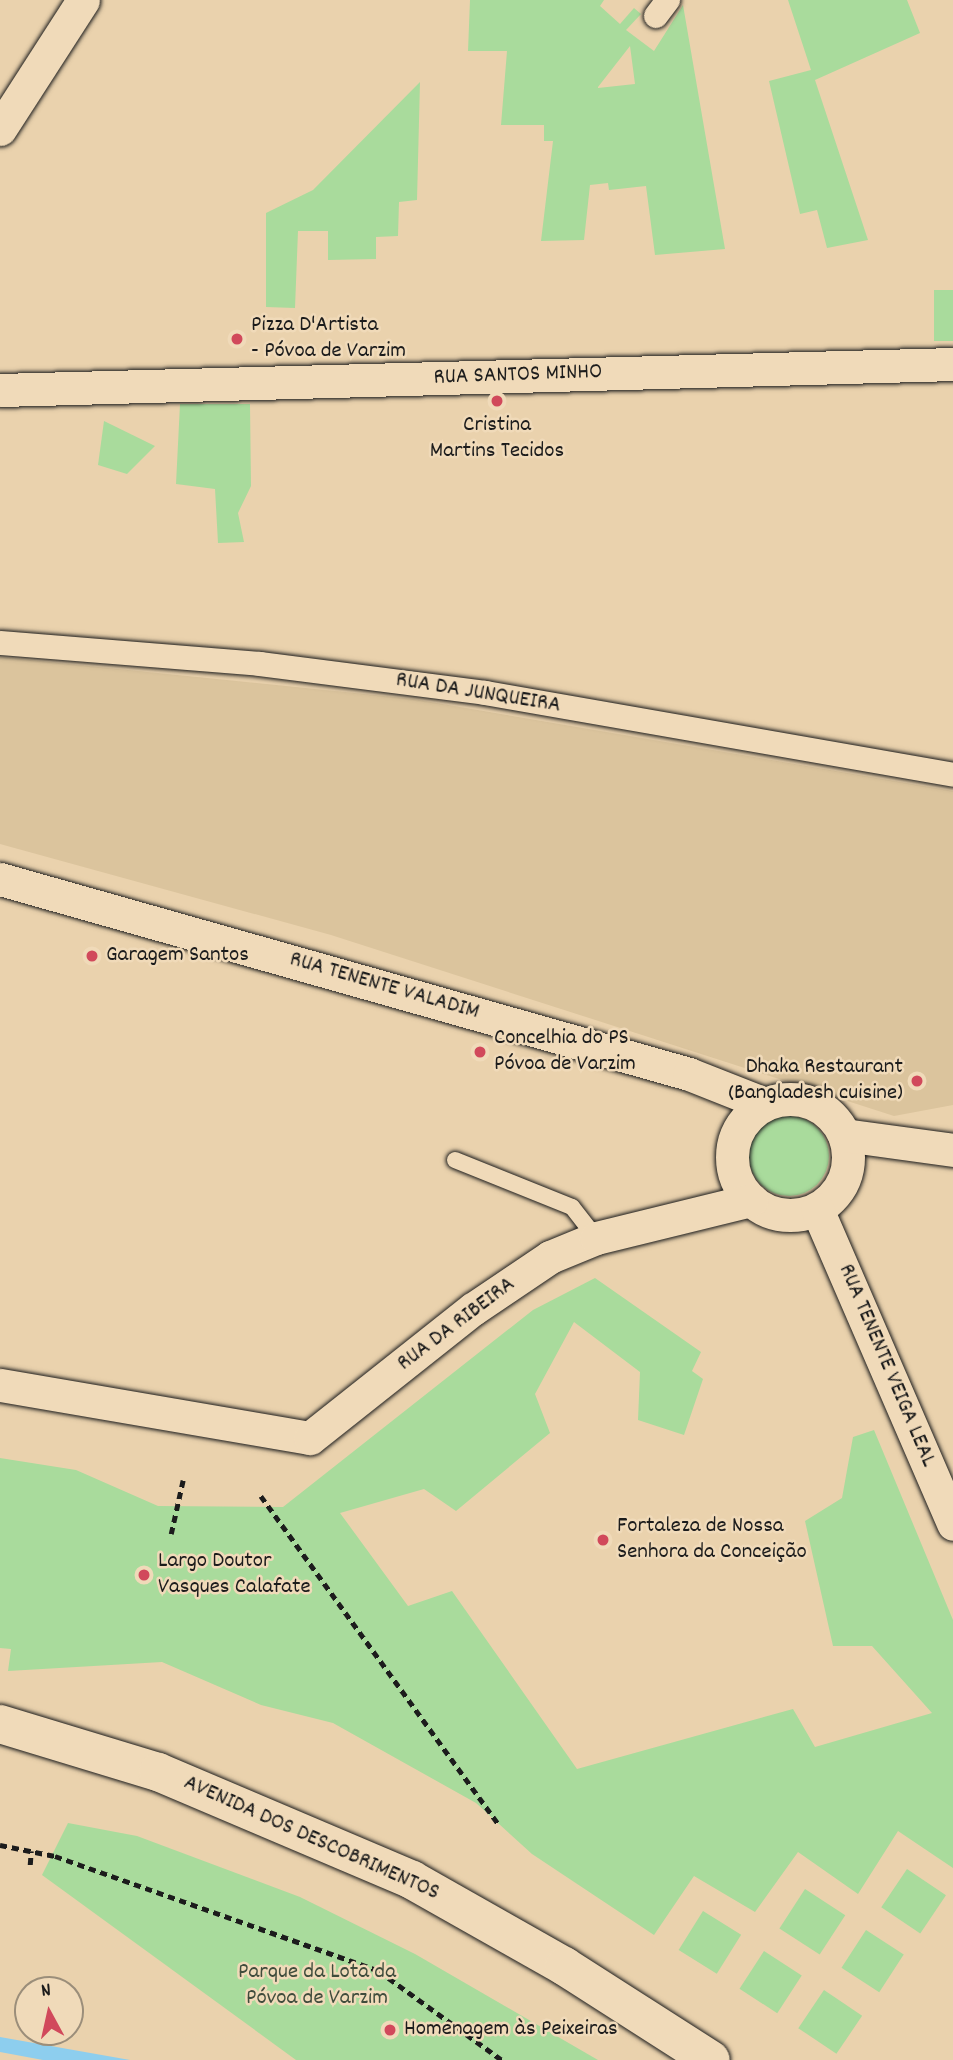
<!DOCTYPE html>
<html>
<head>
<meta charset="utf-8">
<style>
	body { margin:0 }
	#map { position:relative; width:953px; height:2060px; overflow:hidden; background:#ead2ad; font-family:Dekko,sans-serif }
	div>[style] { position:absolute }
	.built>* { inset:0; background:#dbc49d }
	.green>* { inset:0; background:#a9db9c; transform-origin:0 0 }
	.round { border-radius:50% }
	.water>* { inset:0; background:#8dceee }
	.path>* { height:4.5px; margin-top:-2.25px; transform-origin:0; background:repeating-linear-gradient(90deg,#1c1c1c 0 7px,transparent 0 12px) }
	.roads { filter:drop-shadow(0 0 2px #1c1c1c) drop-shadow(0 0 2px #1c1c1c) }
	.service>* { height:16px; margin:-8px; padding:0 8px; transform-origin:8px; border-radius:8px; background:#f0dab9 }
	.pedestrian>* { height:24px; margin:-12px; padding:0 12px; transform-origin:12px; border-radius:12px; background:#f0dab9 }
	.minor>* { height:33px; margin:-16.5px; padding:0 16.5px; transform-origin:16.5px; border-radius:16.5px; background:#f0dab9 }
	.minor>.ring { margin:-16.5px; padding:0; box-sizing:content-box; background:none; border:33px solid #f0dab9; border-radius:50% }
	.secondary>* { height:38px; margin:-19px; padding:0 19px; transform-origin:19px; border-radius:19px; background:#f0dab9 }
	.dots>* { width:19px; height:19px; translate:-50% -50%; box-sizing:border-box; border:4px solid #f0dab9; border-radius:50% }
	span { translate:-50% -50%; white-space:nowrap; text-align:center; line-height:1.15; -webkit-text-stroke:5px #f0dab9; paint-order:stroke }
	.poi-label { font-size:23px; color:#1c1c1c }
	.left { translate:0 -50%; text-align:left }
	.right { translate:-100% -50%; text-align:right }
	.street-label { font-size:23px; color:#1c1c1c }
	.park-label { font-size:23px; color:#3f4c3c }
	.north { position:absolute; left:14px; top:1976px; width:70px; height:70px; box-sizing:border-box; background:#f0dab9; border:2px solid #9b8e7a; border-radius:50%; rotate:352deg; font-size:19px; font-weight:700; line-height:28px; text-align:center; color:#1c1c1c }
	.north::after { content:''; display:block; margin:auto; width:24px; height:32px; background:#d1495b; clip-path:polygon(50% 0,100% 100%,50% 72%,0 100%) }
</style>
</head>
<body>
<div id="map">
	<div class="built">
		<div style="clip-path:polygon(0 657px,413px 699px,953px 791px,953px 1105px,894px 1116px,331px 935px,0 844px)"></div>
	</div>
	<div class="green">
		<div style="clip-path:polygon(evenodd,470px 0,604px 0,600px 6px,620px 24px,634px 8px,641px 14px,626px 30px,654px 51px,683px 5px,725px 249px,655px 255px,646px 186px,609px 190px,608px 183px,590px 185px,584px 240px,541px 241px,553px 141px,544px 141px,544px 125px,501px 125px,507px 51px,468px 51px,470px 0,630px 46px,635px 84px,598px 88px,598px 87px,630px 46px)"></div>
		<div style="clip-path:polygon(788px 0,907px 0,920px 33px,815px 80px,868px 240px,827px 248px,817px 210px,800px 214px,769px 81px,811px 70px)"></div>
		<div style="clip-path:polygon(420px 82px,417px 200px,399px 202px,398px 236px,376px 237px,376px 259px,328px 260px,328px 231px,298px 231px,295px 308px,266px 307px,266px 213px,313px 190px)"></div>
		<div style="left:953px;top:290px;width:51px;height:19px;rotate:90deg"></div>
		<div style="clip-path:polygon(180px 404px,250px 404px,251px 486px,238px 513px,244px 542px,218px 543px,215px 489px,176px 484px)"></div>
		<div style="clip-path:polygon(104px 421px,155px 446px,127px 474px,98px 465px)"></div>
		<div class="round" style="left:749px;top:1116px;width:80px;height:80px"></div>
		<div style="clip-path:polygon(595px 1278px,701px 1352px,692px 1371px,703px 1379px,684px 1435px,638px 1420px,640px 1372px,574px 1322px,535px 1394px,550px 1433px,456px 1511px,424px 1489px,340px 1513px,408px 1606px,452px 1591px,577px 1769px,793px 1709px,815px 1747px,932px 1713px,872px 1646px,833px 1646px,805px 1521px,842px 1498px,853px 1437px,874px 1430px,953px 1620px,953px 1868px,898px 1831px,858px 1894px,798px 1852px,755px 1912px,694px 1876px,654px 1935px,532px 1854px,476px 1803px,333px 1723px,261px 1705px,162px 1662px,8px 1671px,11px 1649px,0 1648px,0 1458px,76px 1470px,158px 1506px,283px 1507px,533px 1310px)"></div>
		<div style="clip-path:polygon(68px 1823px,137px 1836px,300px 1897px,415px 1954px,598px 2060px,296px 2060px,42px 1875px)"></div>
		<div style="left:907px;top:1869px;width:47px;height:46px;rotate:34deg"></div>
		<div style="left:805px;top:1889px;width:48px;height:47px;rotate:33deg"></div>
		<div style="left:703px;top:1911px;width:45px;height:46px;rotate:32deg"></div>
		<div style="left:866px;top:1930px;width:45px;height:45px;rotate:33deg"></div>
		<div style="left:764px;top:1951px;width:45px;height:45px;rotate:33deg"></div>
		<div style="left:824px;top:1990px;width:46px;height:46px;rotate:34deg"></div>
	</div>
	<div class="water">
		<div style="clip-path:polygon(0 2037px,130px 2060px,43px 2060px,0 2052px)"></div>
	</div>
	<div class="path">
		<div style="left:261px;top:1496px;width:404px;rotate:54.1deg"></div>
		<div style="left:171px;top:1534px;width:55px;rotate:-77.5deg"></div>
		<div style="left:0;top:1845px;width:56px;rotate:11.3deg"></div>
		<div style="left:55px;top:1856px;width:344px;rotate:19.5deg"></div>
		<div style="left:379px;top:1971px;width:152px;rotate:35.9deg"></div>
		<div style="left:30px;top:1865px;width:14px;rotate:-86deg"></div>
	</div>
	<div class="roads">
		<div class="service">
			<div style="left:455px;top:1160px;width:126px;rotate:21.9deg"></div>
			<div style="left:572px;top:1207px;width:39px;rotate:52deg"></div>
		</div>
		<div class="pedestrian">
			<div style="left:656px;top:16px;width:20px;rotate:-53deg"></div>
			<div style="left:0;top:643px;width:261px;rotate:4.6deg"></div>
			<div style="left:260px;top:664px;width:227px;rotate:7.3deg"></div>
			<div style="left:485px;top:693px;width:475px;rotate:9.9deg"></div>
		</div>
		<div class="minor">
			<div style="left:0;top:129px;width:153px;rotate:-57.2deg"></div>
			<div style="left:0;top:390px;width:953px;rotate:-1.56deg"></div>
			<div style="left:0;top:879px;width:716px;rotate:15.8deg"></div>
			<div style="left:689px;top:1074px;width:82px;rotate:21.5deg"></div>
			<div class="ring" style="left:732px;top:1099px;width:83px;height:83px"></div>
			<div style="left:844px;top:1135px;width:110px;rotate:7.8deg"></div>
			<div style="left:817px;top:1209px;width:343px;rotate:66.6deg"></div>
			<div style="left:0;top:1385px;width:314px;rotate:9.7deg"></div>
			<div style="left:310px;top:1438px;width:208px;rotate:-38.4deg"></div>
			<div style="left:473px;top:1309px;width:93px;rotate:-34deg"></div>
			<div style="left:550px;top:1257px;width:50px;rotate:-22.4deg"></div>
			<div style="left:596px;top:1238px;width:160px;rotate:-13.8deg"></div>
		</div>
		<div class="secondary">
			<div style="left:0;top:1724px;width:165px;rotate:16.9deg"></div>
			<div style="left:158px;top:1772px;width:276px;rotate:23deg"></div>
			<div style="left:412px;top:1880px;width:175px;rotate:29.5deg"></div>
			<div style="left:564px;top:1966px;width:174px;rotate:32.6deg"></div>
		</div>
	</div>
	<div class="dots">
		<div style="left:237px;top:339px;background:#d1495b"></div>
		<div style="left:497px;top:401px;background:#d1495b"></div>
		<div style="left:92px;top:956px;background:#d1495b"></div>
		<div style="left:480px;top:1052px;background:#d1495b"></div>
		<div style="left:917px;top:1081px;background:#d1495b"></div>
		<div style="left:603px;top:1540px;background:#d1495b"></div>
		<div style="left:144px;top:1575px;background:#d1495b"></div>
		<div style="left:390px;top:2030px;background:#d1495b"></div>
	</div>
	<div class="poi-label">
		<span class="left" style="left:251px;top:339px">Pizza D'Artista<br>- Póvoa de Varzim</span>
		<span style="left:497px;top:439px">Cristina<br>Martins Tecidos</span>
		<span class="left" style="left:106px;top:956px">Garagem Santos</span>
		<span class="left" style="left:494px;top:1052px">Concelhia do PS<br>Póvoa de Varzim</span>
		<span class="right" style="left:903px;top:1081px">Dhaka Restaurant<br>(Bangladesh cuisine)</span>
		<span class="left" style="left:617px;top:1540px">Fortaleza de Nossa<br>Senhora da Conceição</span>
		<span class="left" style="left:158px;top:1575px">Largo Doutor<br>Vasques Calafate</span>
		<span class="left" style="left:404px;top:2030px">Homenagem às Peixeiras</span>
	</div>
	<div class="street-label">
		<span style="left:518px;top:376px;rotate:-2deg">RUA SANTOS MINHO</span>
		<span style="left:478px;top:694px;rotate:9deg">RUA DA JUNQUEIRA</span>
		<span style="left:384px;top:987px;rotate:16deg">RUA TENENTE VALADIM</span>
		<span style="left:457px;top:1325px;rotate:-37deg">RUA DA RIBEIRA</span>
		<span style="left:886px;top:1366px;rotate:67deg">RUA TENENTE VEIGA LEAL</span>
		<span style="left:311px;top:1839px;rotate:24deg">AVENIDA DOS DESCOBRIMENTOS</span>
	</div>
	<div class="park-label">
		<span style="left:317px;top:1986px">Parque da Lota da<br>Póvoa de Varzim</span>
	</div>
	<div class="north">N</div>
</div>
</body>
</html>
